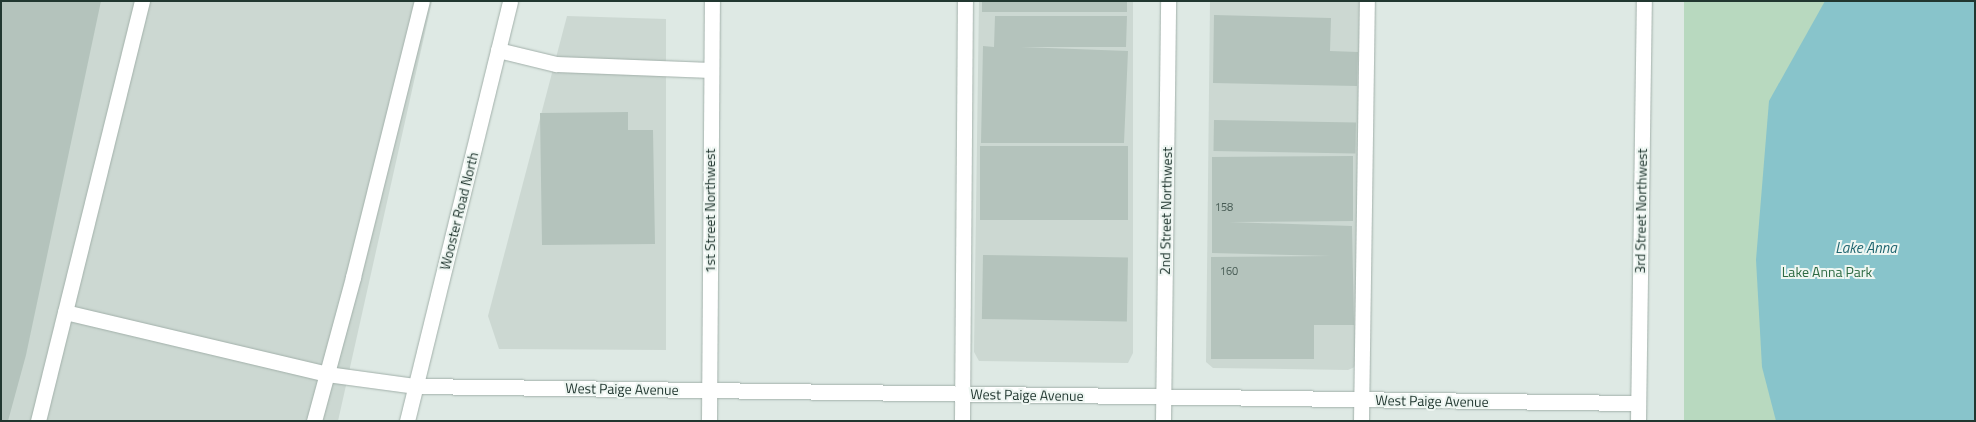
<!DOCTYPE html>
<html>
<head>
<meta charset="utf-8">
<style>
	body { margin:0 }
	#map { position:relative; width:1976px; height:422px; overflow:hidden; background:#dee9e4; font-family:"Titillium Web",sans-serif }
	div>[style] { position:absolute }
	.built>* { inset:0; background:#ccd8d2 }
	.green>* { inset:0; background:#b8d9bf; transform-origin:0 0 }
	.water>* { inset:0; background:#88c4cb }
	.building>* { inset:0; background:#b4c3bc; transform-origin:0 0 }
	.roads { filter:drop-shadow(0 0 1px #a2b0aa) drop-shadow(0 0 1px #a2b0aa) }
	.service>* { height:15px; margin:-7.5px; padding:0 7.5px; transform-origin:7.5px; border-radius:7.5px; background:#fff }
	.minor>* { height:15px; margin:-7.5px; padding:0 7.5px; transform-origin:7.5px; border-radius:7.5px; background:#fff }
	.tertiary>* { height:15px; margin:-7.5px; padding:0 7.5px; transform-origin:7.5px; border-radius:7.5px; background:#fff }
	.secondary>* { height:15px; margin:-7.5px; padding:0 7.5px; transform-origin:7.5px; border-radius:7.5px; background:#fff }
	span { translate:-50% -50%; white-space:nowrap; text-align:center; line-height:1.15; -webkit-text-stroke:4px #eef6f2; paint-order:stroke }
	.number-label { font-size:11px; color:#465a53 }
	.number-label span { -webkit-text-stroke-width:0 }
	.street-label { font-size:14px; color:#213730 }
	.park-label { font-size:14px; color:#2e6b43 }
	.water-label { font-size:15px; color:#1f656f; font-style:italic }
	.frame { position:absolute; inset:0; border:2px solid #213730; pointer-events:none }
</style>
</head>
<body>
<div id="map">
	<div class="built">
		<div style="clip-path:polygon(1px 1px,432px 1px,338px 421px,1px 421px)"></div>
		<div style="clip-path:polygon(979px 1px,1133px 1px,1133px 353px,1128px 363px,979px 361px,974px 352px)"></div>
		<div style="clip-path:polygon(1210px 1px,1362px 1px,1357px 366px,1348px 370px,1213px 368px,1206px 362px)"></div>
		<div style="clip-path:polygon(567px 16px,666px 19px,666px 350px,499px 349px,488px 316px)"></div>
	</div>
	<div class="green">
		<div style="left:1684px;top:1px;width:291px;height:420px"></div>
	</div>
	<div class="water">
		<div style="clip-path:polygon(1825px 1px,1975px 1px,1975px 421px,1776px 421px,1762px 367px,1756px 260px,1769px 101px)"></div>
	</div>
	<div class="building">
		<div style="clip-path:polygon(1px 1px,101px 1px,26px 355px,8px 421px,1px 421px)"></div>
		<div style="left:982px;top:1px;width:145px;height:11px"></div>
		<div style="clip-path:polygon(1214px 15px,1331px 18px,1330px 51px,1358px 52px,1357px 86px,1213px 83px)"></div>
		<div style="clip-path:polygon(995px 16px,1127px 16px,1126px 47px,1021px 47px,1128px 51px,1124px 143px,981px 143px,983px 46px,994px 47px)"></div>
		<div style="clip-path:polygon(628px 112px,628px 130px,653px 130px,655px 244px,542px 245px,540px 113px)"></div>
		<div style="left:1214px;top:120px;width:142px;height:31px;rotate:1deg"></div>
		<div style="left:980px;top:146px;width:148px;height:74px"></div>
		<div style="clip-path:polygon(1353px 156px,1353px 221px,1229px 222px,1352px 226px,1354px 325px,1314px 325px,1314px 359px,1211px 359px,1211px 257px,1331px 256px,1212px 253px,1212px 157px)"></div>
		<div style="left:983px;top:255px;width:145px;height:64px;rotate:1deg"></div>
	</div>
	<div class="roads">
		<div class="service">
			<div style="left:498px;top:50px;width:60px;rotate:13.6deg"></div>
			<div style="left:556px;top:64px;width:155px;rotate:2.2deg"></div>
			<div style="left:65px;top:312px;width:269px;rotate:13.3deg"></div>
			<div style="left:327px;top:374px;width:90px;rotate:7.7deg"></div>
			<div style="left:38px;top:421px;width:433px;rotate:-76.1deg"></div>
			<div style="left:314px;top:421px;width:149px;rotate:-74.8deg"></div>
			<div style="left:353px;top:277px;width:284px;rotate:-76deg"></div>
			<div style="left:962px;top:421px;width:420px;rotate:-89.6deg"></div>
			<div style="left:1361px;top:421px;width:420px;rotate:-89.2deg"></div>
		</div>
		<div class="minor">
			<div style="left:416px;top:386px;width:1222px;rotate:0.8deg"></div>
			<div style="left:709px;top:421px;width:420px;rotate:-89.6deg"></div>
			<div style="left:1638px;top:421px;width:420px;rotate:-89.2deg"></div>
		</div>
		<div class="tertiary">
			<div style="left:1163px;top:421px;width:420px;rotate:-89.3deg"></div>
		</div>
		<div class="secondary">
			<div style="left:407px;top:421px;width:432px;rotate:-76.2deg"></div>
		</div>
	</div>
	<div class="number-label">
		<span style="left:1224px;top:207px">158</span>
		<span style="left:1229px;top:271px">160</span>
	</div>
	<div class="street-label">
		<span style="left:459px;top:211px;rotate:-76deg">Wooster Road North</span>
		<span style="left:710px;top:211px;rotate:-90deg">1st Street Northwest</span>
		<span style="left:1166px;top:211px;rotate:-89deg">2nd Street Northwest</span>
		<span style="left:1641px;top:211px;rotate:-89deg">3rd Street Northwest</span>
		<span style="left:622px;top:389px;rotate:1deg">West Paige Avenue</span>
		<span style="left:1027px;top:395px;rotate:1deg">West Paige Avenue</span>
		<span style="left:1432px;top:401px;rotate:1deg">West Paige Avenue</span>
	</div>
	<div class="park-label">
		<span style="left:1827px;top:272px">Lake Anna Park</span>
	</div>
	<div class="water-label">
		<span style="left:1866px;top:248px">Lake Anna</span>
	</div>
	<div class="frame"></div>
</div>
</body>
</html>
